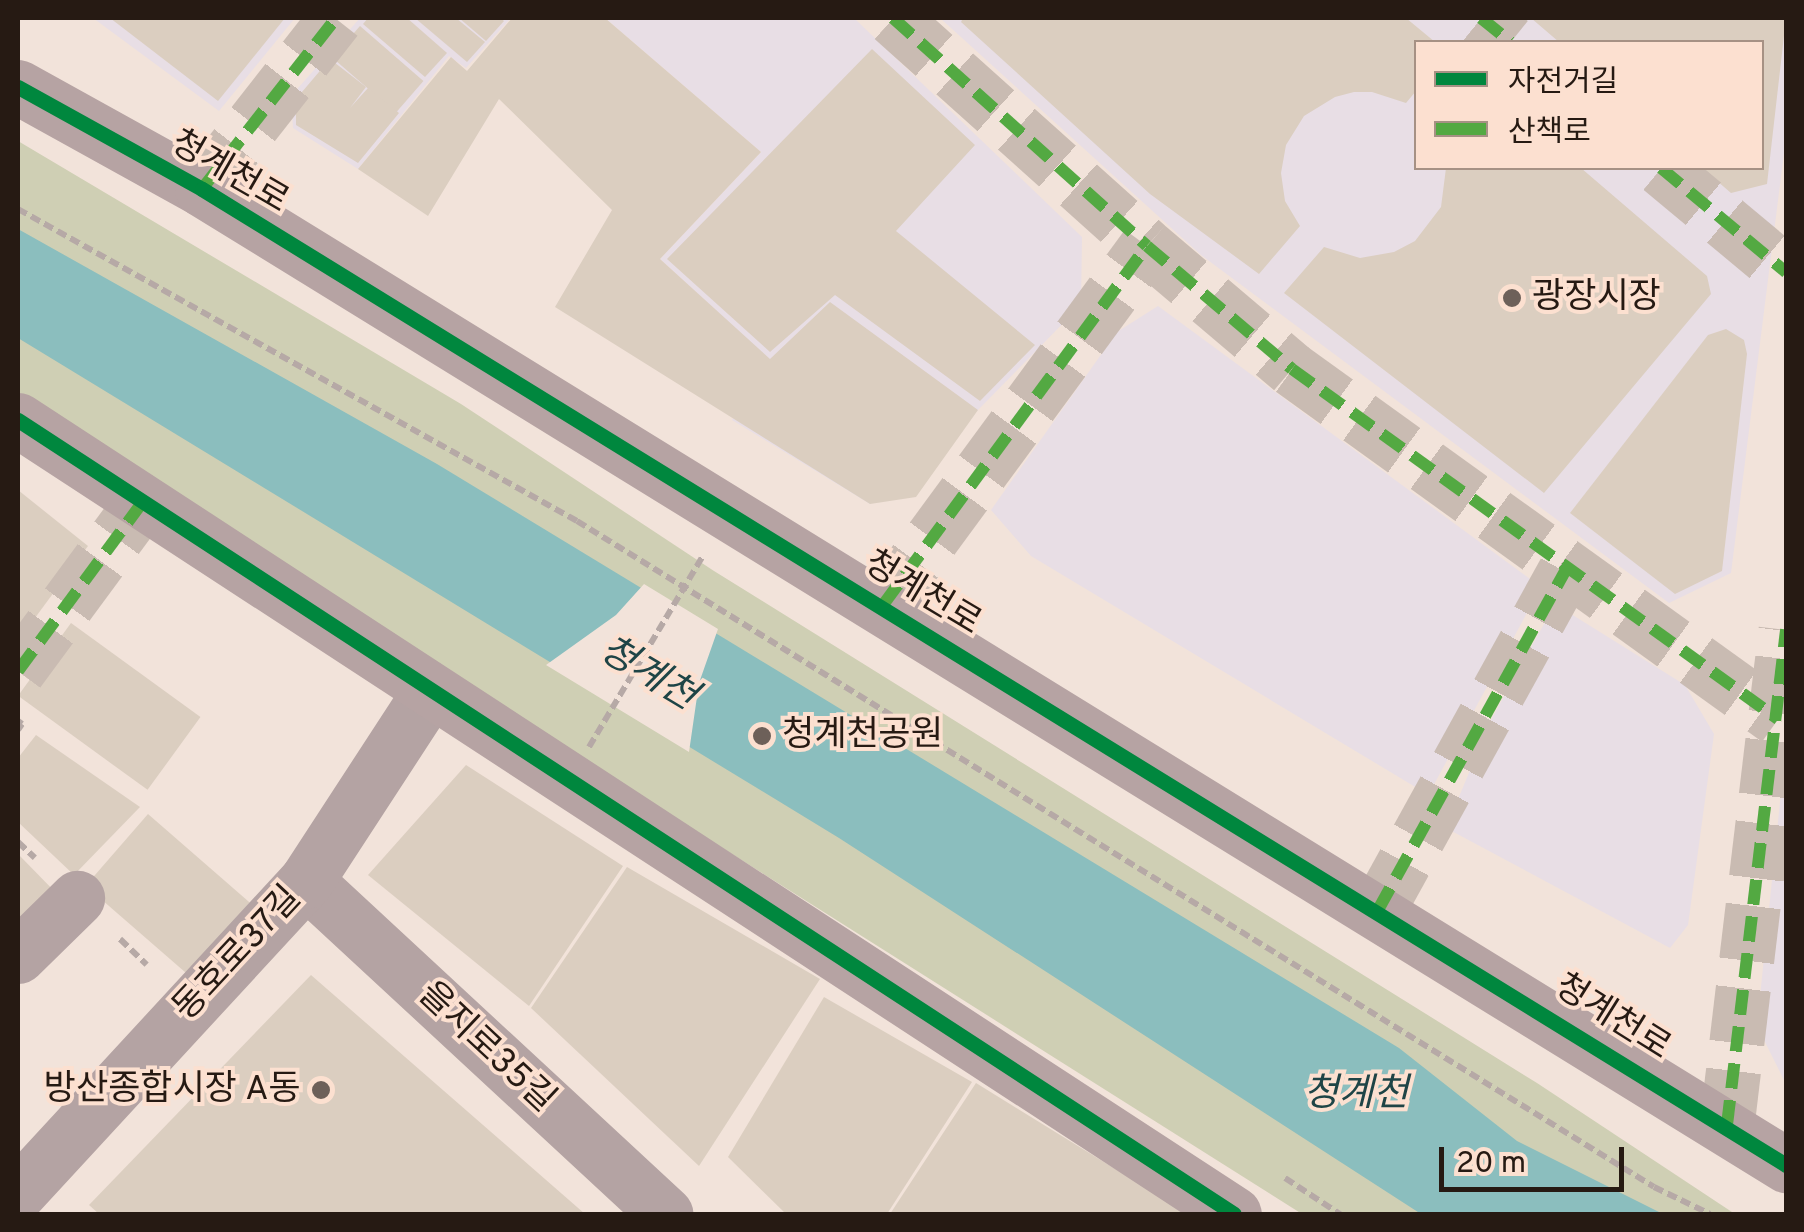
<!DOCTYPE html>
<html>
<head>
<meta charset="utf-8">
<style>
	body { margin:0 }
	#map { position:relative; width:1804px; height:1232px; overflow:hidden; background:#f2e3da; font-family:Overpass,"Noto Sans KR",sans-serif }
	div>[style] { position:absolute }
	.commercial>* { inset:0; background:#e8dee5 }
	.green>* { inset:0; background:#cfcfb4 }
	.water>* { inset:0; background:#8bbebe }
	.pier>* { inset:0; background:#f2e3da }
	.building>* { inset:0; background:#dbcec0; transform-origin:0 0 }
	.minor-tunnel>* { height:55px; margin-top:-27.5px; transform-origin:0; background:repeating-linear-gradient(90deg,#c9bbb2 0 55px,transparent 0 83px) }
	.path>* { height:6px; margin-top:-3px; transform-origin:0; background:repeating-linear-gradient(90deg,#b6a9a6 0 10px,transparent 0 15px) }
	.minor>* { height:55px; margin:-27.5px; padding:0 27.5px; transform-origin:27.5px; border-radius:27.5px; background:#b4a3a3 }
	.major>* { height:55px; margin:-27.5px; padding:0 27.5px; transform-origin:27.5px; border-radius:27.5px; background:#b6a3a3 }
	.path-bridge>* { height:6px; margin-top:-3px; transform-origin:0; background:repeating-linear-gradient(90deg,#b6a9a6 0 10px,transparent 0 15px) }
	.quiet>* { height:12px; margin-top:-6px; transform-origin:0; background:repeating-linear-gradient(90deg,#53a942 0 25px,transparent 0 37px) }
	.cycleway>* { height:15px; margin:-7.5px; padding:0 7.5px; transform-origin:7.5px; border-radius:7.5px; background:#00873e }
	.dots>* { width:28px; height:28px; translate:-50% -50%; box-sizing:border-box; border:5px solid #fce0d0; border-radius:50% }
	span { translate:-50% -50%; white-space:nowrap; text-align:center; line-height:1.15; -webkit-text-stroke:8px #fce0d0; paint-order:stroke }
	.street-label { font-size:35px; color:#261a13 }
	.poi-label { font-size:35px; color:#261a13 }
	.left { translate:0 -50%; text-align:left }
	.right { translate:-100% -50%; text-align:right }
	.water-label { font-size:38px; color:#1e4446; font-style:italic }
	.frame { position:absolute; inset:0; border:20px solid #261a13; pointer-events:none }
	.legend { position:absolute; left:1414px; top:40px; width:350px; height:130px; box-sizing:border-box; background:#fce0d0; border:2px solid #a69184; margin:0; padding:12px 18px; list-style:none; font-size:30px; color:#261a13 }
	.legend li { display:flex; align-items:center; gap:20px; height:50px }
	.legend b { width:50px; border:2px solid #a69184 }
	.scale { position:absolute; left:1439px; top:1147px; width:185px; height:45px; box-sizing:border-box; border:5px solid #261a13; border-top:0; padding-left:12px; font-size:30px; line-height:35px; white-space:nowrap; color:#261a13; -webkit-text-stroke:8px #fce0d0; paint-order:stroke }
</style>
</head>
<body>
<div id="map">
	<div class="commercial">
		<div style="clip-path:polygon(93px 18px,295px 18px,219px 111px)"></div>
		<div style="clip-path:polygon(360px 18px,511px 18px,466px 68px,449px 56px,358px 169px,293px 128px,291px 96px)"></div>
		<div style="clip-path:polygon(605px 18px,854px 18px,1082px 237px,1081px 305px,978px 410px,870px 504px,732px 420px,769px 359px,660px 259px,761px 152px)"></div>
		<div style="clip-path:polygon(evenodd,940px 18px,1786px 18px,1786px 137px,1731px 573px,1669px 603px,1201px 255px,940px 18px,1416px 42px,1762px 42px,1762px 168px,1416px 168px,1416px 42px)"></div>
		<div style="clip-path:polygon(1158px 306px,1541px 587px,1431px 790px,1422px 791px,1031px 556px,991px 510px,1117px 332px)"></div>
		<div style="clip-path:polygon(1555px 604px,1685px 685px,1714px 734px,1688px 925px,1670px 948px,1446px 828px,1491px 720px)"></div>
		<div style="clip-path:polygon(1786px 744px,1786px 1084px,1757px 1026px)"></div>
	</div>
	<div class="green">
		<div style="clip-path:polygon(18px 141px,461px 404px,714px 571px,1537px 1083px,1735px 1214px,1302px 1214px,404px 647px,18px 394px)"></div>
	</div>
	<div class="water">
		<div style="clip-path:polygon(18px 229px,437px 464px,1399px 1048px,1517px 1141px,1663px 1214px,1421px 1214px,839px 838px,18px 338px)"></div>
	</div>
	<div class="pier">
		<div style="clip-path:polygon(644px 584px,718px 629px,699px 683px,689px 752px,546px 665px,616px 615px)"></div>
	</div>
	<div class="building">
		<div style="clip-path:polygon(110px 18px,285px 18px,218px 101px)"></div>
		<div style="clip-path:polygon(368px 18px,407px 18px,447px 53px,425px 77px,363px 24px)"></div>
		<div style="clip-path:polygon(415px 18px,456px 18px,485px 42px,467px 62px)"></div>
		<div style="clip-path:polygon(459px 18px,500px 18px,504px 21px,486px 41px)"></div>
		<div style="clip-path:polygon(512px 18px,605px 18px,761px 152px,660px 259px,770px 359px,830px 302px,978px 410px,916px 497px,870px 504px,555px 307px,612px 210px,499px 99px,428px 216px,358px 169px,451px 57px,467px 71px)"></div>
		<div style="clip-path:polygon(963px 18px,1406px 18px,1435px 42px,1416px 42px,1416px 91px,1406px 103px,1372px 92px,1354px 92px,1335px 97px,1304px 116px,1286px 145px,1281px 173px,1285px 201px,1300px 226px,1259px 274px,1150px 194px,961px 22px)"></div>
		<div style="clip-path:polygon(1531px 18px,1786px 18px,1767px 184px,1731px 193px,1702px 168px,1762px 168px,1762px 42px,1559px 42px)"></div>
		<div style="left:360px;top:26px;width:84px;height:42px;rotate:41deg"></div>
		<div style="clip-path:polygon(872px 49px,975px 145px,896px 231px,1035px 345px,980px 401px,835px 295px,770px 352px,667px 259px)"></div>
		<div style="clip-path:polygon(330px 59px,366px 87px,350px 108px,368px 88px,399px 113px,358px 163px,296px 125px,296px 99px)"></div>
		<div style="clip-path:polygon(1446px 168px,1581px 168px,1707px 276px,1711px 294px,1544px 493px,1284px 293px,1324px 247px,1360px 258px,1394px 252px,1415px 241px,1441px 207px)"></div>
		<div style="clip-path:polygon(1726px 329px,1744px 340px,1747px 354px,1722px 571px,1675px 594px,1570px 513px,1708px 335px)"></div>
		<div style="clip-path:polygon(18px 490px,88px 546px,18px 641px)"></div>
		<div style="left:71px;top:623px;width:160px;height:90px;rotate:36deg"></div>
		<div style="clip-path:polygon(36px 735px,140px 807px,74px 875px,18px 822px,18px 758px)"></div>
		<div style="clip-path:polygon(466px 765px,623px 866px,529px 1006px,368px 875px)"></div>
		<div style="left:148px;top:814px;width:146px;height:95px;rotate:41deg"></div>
		<div style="clip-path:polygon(18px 854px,62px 899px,18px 941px)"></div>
		<div style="clip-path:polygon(627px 867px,820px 979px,699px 1166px,531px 1008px)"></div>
		<div style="clip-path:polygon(311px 975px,585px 1214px,99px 1214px,89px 1205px)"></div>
		<div style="clip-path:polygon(824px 997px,972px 1082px,887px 1214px,786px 1214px,728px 1157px)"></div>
		<div style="clip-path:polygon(976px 1083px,1185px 1212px,890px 1214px)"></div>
	</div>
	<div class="minor-tunnel">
		<div style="left:893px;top:18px;width:341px;rotate:41.9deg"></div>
		<div style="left:1147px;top:246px;width:190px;rotate:40.3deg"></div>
		<div style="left:1292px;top:369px;width:599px;rotate:35.76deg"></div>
		<div style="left:1481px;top:18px;width:38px;rotate:39deg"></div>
		<div style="left:1661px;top:168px;width:163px;rotate:39.8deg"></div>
		<div style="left:202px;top:189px;width:217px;rotate:-51.9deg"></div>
		<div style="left:883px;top:605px;width:446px;rotate:-53.7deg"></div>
		<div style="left:18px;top:671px;width:209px;rotate:-53.6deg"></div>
		<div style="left:1378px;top:910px;width:392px;rotate:-61.1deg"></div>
		<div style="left:1727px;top:1125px;width:499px;rotate:-83.2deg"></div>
	</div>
	<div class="path">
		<div style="left:18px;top:209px;width:640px;rotate:29.17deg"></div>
		<div style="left:577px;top:521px;width:1266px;rotate:31.73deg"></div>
		<div style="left:1654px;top:1187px;width:62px;rotate:25.7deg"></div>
		<div style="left:18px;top:721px;width:5px;rotate:37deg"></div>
		<div style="left:22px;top:724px;width:7px;rotate:124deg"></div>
		<div style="left:18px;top:842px;width:23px;rotate:43deg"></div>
		<div style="left:120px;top:939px;width:37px;rotate:44deg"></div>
		<div style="left:1285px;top:1178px;width:66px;rotate:33.2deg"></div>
	</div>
	<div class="minor">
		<div style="left:306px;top:881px;width:490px;rotate:42.8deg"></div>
		<div style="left:18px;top:956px;width:83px;rotate:-44.5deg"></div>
		<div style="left:18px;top:1193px;width:425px;rotate:-47.3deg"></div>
		<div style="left:306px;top:881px;width:225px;rotate:-56.9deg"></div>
	</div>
	<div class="major">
		<div style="left:18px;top:87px;width:210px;rotate:29deg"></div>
		<div style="left:202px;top:189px;width:1861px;rotate:31.64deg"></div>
		<div style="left:18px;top:420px;width:1452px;rotate:33.14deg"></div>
	</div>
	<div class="path-bridge">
		<div style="left:589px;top:747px;width:222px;rotate:-59.2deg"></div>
	</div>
	<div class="quiet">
		<div style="left:893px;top:18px;width:341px;rotate:41.9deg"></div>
		<div style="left:1147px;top:246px;width:190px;rotate:40.3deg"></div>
		<div style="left:1292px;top:369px;width:599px;rotate:35.76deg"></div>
		<div style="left:1481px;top:18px;width:38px;rotate:39deg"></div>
		<div style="left:1661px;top:168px;width:163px;rotate:39.8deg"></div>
		<div style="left:202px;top:189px;width:217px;rotate:-51.9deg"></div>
		<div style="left:883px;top:605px;width:446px;rotate:-53.7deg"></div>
		<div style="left:18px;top:671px;width:209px;rotate:-53.6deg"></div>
		<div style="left:1378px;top:910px;width:392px;rotate:-61.1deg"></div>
		<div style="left:1727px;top:1125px;width:499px;rotate:-83.2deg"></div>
	</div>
	<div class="cycleway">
		<div style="left:18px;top:87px;width:210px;rotate:29deg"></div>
		<div style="left:202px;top:189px;width:1861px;rotate:31.64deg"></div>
		<div style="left:18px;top:420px;width:1452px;rotate:33.14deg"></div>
	</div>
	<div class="dots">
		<div style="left:1512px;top:298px;background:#6d6059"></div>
		<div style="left:762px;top:736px;background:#6d6059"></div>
		<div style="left:321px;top:1090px;background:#6d6059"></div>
	</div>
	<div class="street-label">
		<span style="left:229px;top:173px;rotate:30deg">청계천로</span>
		<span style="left:922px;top:594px;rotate:31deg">청계천로</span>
		<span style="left:238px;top:954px;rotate:-47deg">동호로37길</span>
		<span style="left:1612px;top:1018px;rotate:32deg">청계천로</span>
		<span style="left:486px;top:1048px;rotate:43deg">을지로35길</span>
	</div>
	<div class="poi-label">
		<span class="left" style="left:1532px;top:298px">광장시장</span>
		<span class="left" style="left:782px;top:736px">청계천공원</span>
		<span class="right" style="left:301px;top:1090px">방산종합시장 A동</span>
	</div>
	<div class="water-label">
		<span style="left:647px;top:675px;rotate:31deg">청계천</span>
		<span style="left:1356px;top:1096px">청계천</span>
	</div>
	<div class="frame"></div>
	<ul class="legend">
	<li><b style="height:12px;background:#00873e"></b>자전거길</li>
	<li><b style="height:12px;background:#53a942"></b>산책로</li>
	</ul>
	<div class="scale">20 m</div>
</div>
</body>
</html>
